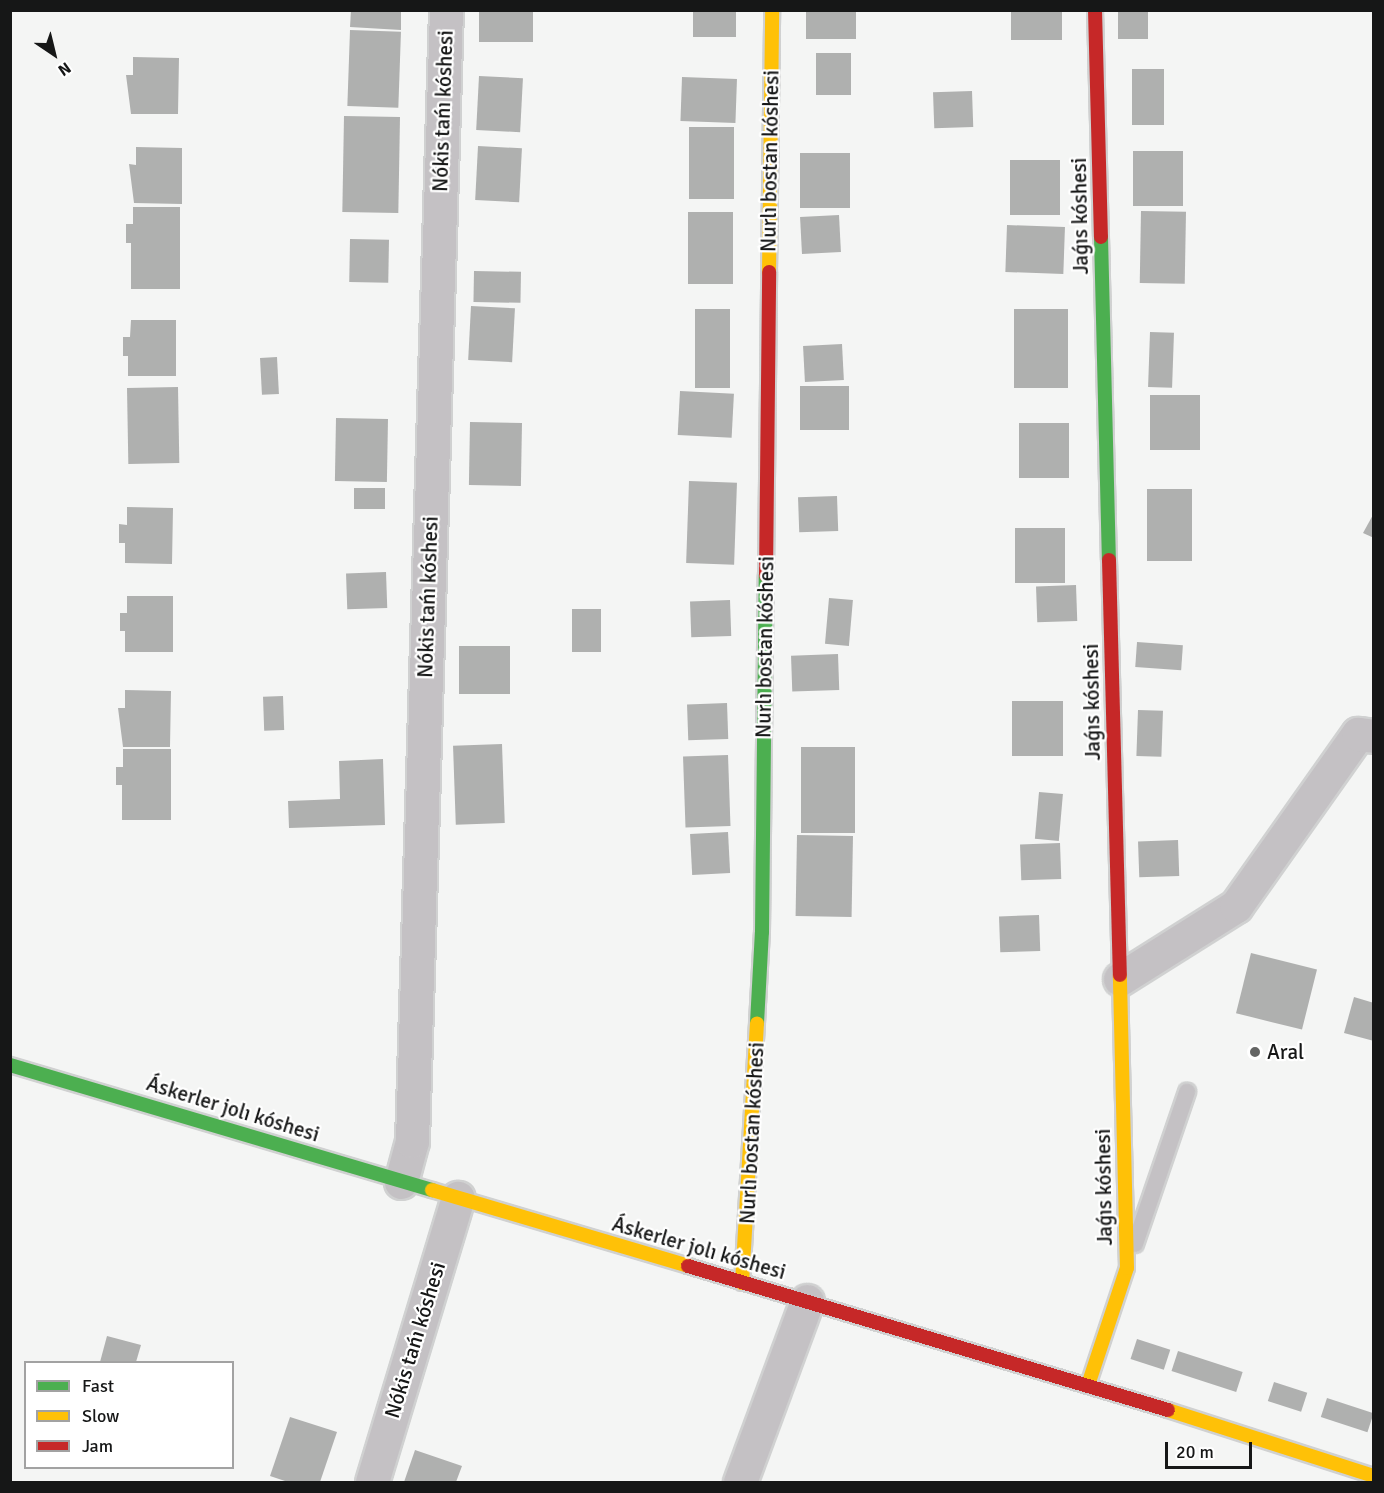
<!DOCTYPE html>
<html>
<head>
<meta charset="utf-8">
<style>
	body { margin:0 }
	#map { position:relative; width:1384px; height:1493px; overflow:hidden; background:#f4f5f4; font-family:Signika,sans-serif }
	div>[style] { position:absolute }
	[style*='--x'] { left:calc(var(--x)*1px); top:calc(var(--y)*1px); width:calc(var(--w)*1px); rotate:calc(var(--a)*1deg) }
	.building>* { inset:0; background:#afb0af; transform-origin:0 0 }
	.roads { filter:drop-shadow(2px 0 #d0d1d1) drop-shadow(-2px 0 #d0d1d1) drop-shadow(0 2px #d0d1d1) drop-shadow(0 -2px #d0d1d1) }
	.lane>* { height:16px; margin:-8px; padding:0 8px; transform-origin:8px; border-radius:8px; background:#c4c1c4 }
	.street>* { height:33px; margin:-16.5px; padding:0 16.5px; transform-origin:16.5px; border-radius:16.5px; background:#c4c1c4 }
	.fast>* { height:14px; margin:-7px; padding:0 7px; transform-origin:7px; border-radius:7px; background:#4caf50 }
	.slow>* { height:14px; margin:-7px; padding:0 7px; transform-origin:7px; border-radius:7px; background:#ffc107 }
	.jam>* { height:14px; margin:-7px; padding:0 7px; transform-origin:7px; border-radius:7px; background:#c62828 }
	.dots>* { width:16px; height:16px; translate:-50% -50%; box-sizing:border-box; border:3px solid #fff; border-radius:50% }
	span { translate:-50% -50%; white-space:nowrap; text-align:center; line-height:1.15; -webkit-text-stroke:4.5px #fff; paint-order:stroke }
	.street-label { font-size:21px; color:#161717 }
	.poi-label { font-size:21px; color:#161717 }
	.left { translate:0 -50%; text-align:left }
	.frame { position:absolute; inset:0; border:12px solid #161717; pointer-events:none }
	.legend { position:absolute; left:24px; top:1361px; width:210px; height:108px; box-sizing:border-box; background:#fff; border:2px solid #a2a2a2; margin:0; padding:8px 10px; list-style:none; font-size:18px; color:#161717 }
	.legend li { display:flex; align-items:center; gap:12px; height:30px }
	.legend b { width:30px; border:2px solid #a2a2a2 }
	.north { position:absolute; left:24px; top:24px; width:60px; height:60px; -webkit-text-stroke:4px #fff; paint-order:stroke; rotate:145deg; font-size:16px; font-weight:700; line-height:24px; text-align:center; color:#161717 }
	.north::after { content:''; display:block; margin:auto; width:21px; height:27px; background:#161717; clip-path:polygon(50% 0,100% 100%,50% 72%,0 100%) }
	.scale { position:absolute; left:1165px; top:1442px; width:87px; height:27px; box-sizing:border-box; border:3px solid #161717; border-top:0; padding-left:8px; font-size:18px; line-height:21px; white-space:nowrap; color:#161717; -webkit-text-stroke:4px #fff; paint-order:stroke }
</style>
</head>
<body>
<div id="map">
	<div class="building">
		<i style="clip-path:polygon(351px 10px,401px 10px,401px 30px,350px 27px)"></i>
		<i style="left:479px;top:10px;width:54px;height:32px"></i>
		<i style="left:693px;top:10px;width:43px;height:27px"></i>
		<i style="left:806px;top:10px;width:50px;height:29px"></i>
		<i style="left:1011px;top:10px;width:51px;height:30px"></i>
		<i style="left:1118px;top:10px;width:30px;height:29px"></i>
		<i style="left:350px;top:30px;width:51px;height:76px;rotate:2deg"></i>
		<i style="left:816px;top:53px;width:35px;height:42px"></i>
		<i style="clip-path:polygon(133px 57px,179px 58px,178px 114px,131px 114px,126px 75px,133px 75px)"></i>
		<i style="left:1132px;top:69px;width:32px;height:56px"></i>
		<i style="left:479px;top:76px;width:44px;height:54px;rotate:3deg"></i>
		<i style="left:682px;top:77px;width:55px;height:44px;rotate:2deg"></i>
		<i style="left:972px;top:91px;width:36px;height:39px;rotate:88deg"></i>
		<i style="left:344px;top:116px;width:56px;height:96px;rotate:1deg"></i>
		<i style="left:689px;top:127px;width:45px;height:72px"></i>
		<i style="left:478px;top:146px;width:44px;height:54px;rotate:3deg"></i>
		<i style="clip-path:polygon(136px 147px,182px 148px,182px 204px,134px 203px,129px 164px,136px 165px)"></i>
		<i style="left:1133px;top:151px;width:50px;height:55px"></i>
		<i style="left:800px;top:153px;width:50px;height:55px"></i>
		<i style="left:1010px;top:160px;width:50px;height:55px"></i>
		<i style="clip-path:polygon(133px 207px,180px 207px,180px 289px,131px 289px,131px 243px,126px 243px,126px 224px,133px 224px)"></i>
		<i style="left:1141px;top:211px;width:45px;height:72px;rotate:1deg"></i>
		<i style="left:688px;top:212px;width:45px;height:72px"></i>
		<i style="left:839px;top:215px;width:37px;height:39px;rotate:87deg"></i>
		<i style="left:1007px;top:225px;width:58px;height:47px;rotate:2deg"></i>
		<i style="left:350px;top:239px;width:39px;height:43px;rotate:1deg"></i>
		<i style="left:474px;top:271px;width:47px;height:31px;rotate:1deg"></i>
		<i style="left:471px;top:306px;width:44px;height:54px;rotate:3deg"></i>
		<i style="left:695px;top:309px;width:35px;height:79px"></i>
		<i style="left:1014px;top:309px;width:54px;height:79px"></i>
		<i style="clip-path:polygon(131px 320px,176px 320px,176px 376px,128px 376px,128px 356px,123px 356px,123px 337px,130px 337px)"></i>
		<i style="left:1150px;top:332px;width:24px;height:55px;rotate:2deg"></i>
		<i style="left:842px;top:344px;width:36px;height:39px;rotate:87deg"></i>
		<i style="left:277px;top:357px;width:37px;height:17px;rotate:87deg"></i>
		<i style="left:849px;top:386px;width:44px;height:49px;rotate:90deg"></i>
		<i style="left:178px;top:387px;width:76px;height:51px;rotate:89deg"></i>
		<i style="left:680px;top:391px;width:54px;height:44px;rotate:3deg"></i>
		<i style="left:1150px;top:395px;width:50px;height:55px"></i>
		<i style="left:336px;top:418px;width:52px;height:63px;rotate:1deg"></i>
		<i style="left:470px;top:422px;width:52px;height:63px;rotate:1deg"></i>
		<i style="left:1019px;top:423px;width:50px;height:55px"></i>
		<i style="left:689px;top:481px;width:48px;height:82px;rotate:2deg"></i>
		<i style="left:354px;top:488px;width:31px;height:21px"></i>
		<i style="left:1147px;top:489px;width:45px;height:72px"></i>
		<i style="left:837px;top:496px;width:35px;height:39px;rotate:88deg"></i>
		<i style="clip-path:polygon(127px 507px,173px 508px,172px 564px,125px 563px,125px 543px,119px 543px,119px 524px,127px 525px)"></i>
		<i style="clip-path:polygon(1374px 513px,1374px 538px,1363px 533px)"></i>
		<i style="left:1015px;top:528px;width:50px;height:55px"></i>
		<i style="left:386px;top:572px;width:36px;height:40px;rotate:88deg"></i>
		<i style="left:1076px;top:585px;width:36px;height:40px;rotate:88deg"></i>
		<i style="clip-path:polygon(127px 596px,173px 596px,173px 652px,125px 652px,125px 631px,120px 631px,120px 613px,127px 613px)"></i>
		<i style="left:829px;top:598px;width:24px;height:46px;rotate:5deg"></i>
		<i style="left:730px;top:600px;width:36px;height:40px;rotate:88deg"></i>
		<i style="left:572px;top:609px;width:29px;height:43px"></i>
		<i style="left:1137px;top:642px;width:46px;height:25px;rotate:4deg"></i>
		<i style="left:459px;top:646px;width:51px;height:48px"></i>
		<i style="left:838px;top:654px;width:36px;height:47px;rotate:88deg"></i>
		<i style="clip-path:polygon(125px 690px,171px 691px,170px 747px,123px 747px,118px 708px,125px 708px)"></i>
		<i style="left:283px;top:696px;width:34px;height:20px;rotate:88deg"></i>
		<i style="left:1012px;top:701px;width:51px;height:55px"></i>
		<i style="left:727px;top:703px;width:36px;height:40px;rotate:88deg"></i>
		<i style="left:1138px;top:710px;width:25px;height:46px;rotate:2deg"></i>
		<i style="left:502px;top:744px;width:79px;height:49px;rotate:88deg"></i>
		<i style="left:801px;top:747px;width:54px;height:86px"></i>
		<i style="clip-path:polygon(123px 749px,171px 749px,171px 820px,122px 820px,122px 785px,116px 785px,116px 767px,123px 767px)"></i>
		<i style="left:728px;top:755px;width:71px;height:45px;rotate:88deg"></i>
		<i style="clip-path:polygon(383px 759px,385px 825px,289px 828px,288px 801px,340px 799px,339px 761px)"></i>
		<i style="left:1039px;top:792px;width:24px;height:47px;rotate:5deg"></i>
		<i style="left:728px;top:832px;width:41px;height:38px;rotate:87deg"></i>
		<i style="left:797px;top:835px;width:56px;height:81px;rotate:1deg"></i>
		<i style="left:1178px;top:840px;width:36px;height:40px;rotate:88deg"></i>
		<i style="left:1060px;top:843px;width:36px;height:40px;rotate:88deg"></i>
		<i style="left:1039px;top:915px;width:36px;height:40px;rotate:88deg"></i>
		<i style="left:1251px;top:953px;width:68px;height:62px;rotate:14deg"></i>
		<i style="clip-path:polygon(1354px 997px,1374px 1003px,1374px 1041px,1344px 1033px)"></i>
		<i style="clip-path:polygon(107px 1336px,141px 1345px,136px 1362px,100px 1362px)"></i>
		<i style="left:1137px;top:1339px;width:35px;height:21px;rotate:18deg"></i>
		<i style="left:1178px;top:1351px;width:68px;height:21px;rotate:18deg"></i>
		<i style="left:1274px;top:1382px;width:35px;height:20px;rotate:18deg"></i>
		<i style="left:1327px;top:1398px;width:49px;height:20px;rotate:18deg"></i>
		<i style="clip-path:polygon(290px 1417px,337px 1432px,320px 1482px,288px 1482px,270px 1476px)"></i>
		<i style="clip-path:polygon(415px 1450px,462px 1466px,456px 1482px,404px 1482px)"></i>
	</div>
	<div class="roads">
		<div class="lane">
			<i style="--x:1135;--y:1244;--w:161;--a:-71.1"></i>
		</div>
		<div class="street">
			<i style="--x:1120;--y:979;--w:137;--a:-32.2"></i>
			<i style="--x:1236;--y:906;--w:211;--a:-54.7"></i>
			<i style="--x:1358;--y:734;--w:16;--a:7"></i>
			<i style="--x:401;--y:1182;--w:42;--a:-75"></i>
			<i style="--x:412;--y:1141;--w:1132;--a:-88.28"></i>
			<i style="--x:372;--y:1482;--w:297;--a:-73.2"></i>
			<i style="--x:740;--y:1482;--w:193;--a:-69.7"></i>
		</div>
		<div class="fast">
			<i style="--x:1101;--y:237;--w:323;--a:88.6"></i>
			<i style="--x:757;--y:1023;--w:91;--a:-86.9"></i>
			<i style="--x:762;--y:932;--w:357;--a:-89.4"></i>
			<i style="--x:10;--y:1065;--w:440;--a:16.5"></i>
		</div>
		<div class="slow">
			<i style="--x:769;--y:272;--w:262;--a:-89.3"></i>
			<i style="--x:432;--y:1190;--w:267;--a:16.5"></i>
			<i style="--x:742;--y:1283;--w:260;--a:-86.7"></i>
			<i style="--x:1088;--y:1385;--w:123;--a:-71.6"></i>
			<i style="--x:1127;--y:1268;--w:293;--a:-91.4"></i>
			<i style="--x:1168;--y:1410;--w:216;--a:17.8"></i>
		</div>
		<div class="jam">
			<i style="--x:1095;--y:10;--w:227;--a:88.5"></i>
			<i style="--x:1109;--y:560;--w:415;--a:88.5"></i>
			<i style="--x:766;--y:575;--w:303;--a:-89.4"></i>
			<i style="--x:688;--y:1266;--w:501;--a:16.7"></i>
		</div>
	</div>
	<div class="dots">
		<i style="left:1255px;top:1052px;background:#646564"></i>
	</div>
	<div class="street-label">
		<span style="left:443px;top:111px;rotate:-88deg">Nókis tańı kóshesi</span>
		<span style="left:770px;top:161px;rotate:-89deg">Nurlı bostan kóshesi</span>
		<span style="left:1080px;top:216px;rotate:-91deg">Jaǵıs kóshesi</span>
		<span style="left:428px;top:597px;rotate:-88deg">Nókis tańı kóshesi</span>
		<span style="left:765px;top:647px;rotate:-89deg">Nurlı bostan kóshesi</span>
		<span style="left:1092px;top:702px;rotate:-91deg">Jaǵıs kóshesi</span>
		<span style="left:233px;top:1109px;rotate:17deg">Áskerler jolı kóshesi</span>
		<span style="left:752px;top:1133px;rotate:-87deg">Nurlı bostan kóshesi</span>
		<span style="left:1104px;top:1187px;rotate:-91deg">Jaǵıs kóshesi</span>
		<span style="left:699px;top:1248px;rotate:16deg">Áskerler jolı kóshesi</span>
		<span style="left:415px;top:1340px;rotate:-73deg">Nókis tańı kóshesi</span>
	</div>
	<div class="poi-label">
		<span class="left" style="left:1267px;top:1052px">Aral</span>
	</div>
	<div class="frame"></div>
	<ul class="legend">
	<li><b style="height:8px;background:#4caf50"></b>Fast</li>
	<li><b style="height:8px;background:#ffc107"></b>Slow</li>
	<li><b style="height:8px;background:#c62828"></b>Jam</li>
	</ul>
	<div class="north">N</div>
	<div class="scale">20 m</div>
</div>
</body>
</html>
